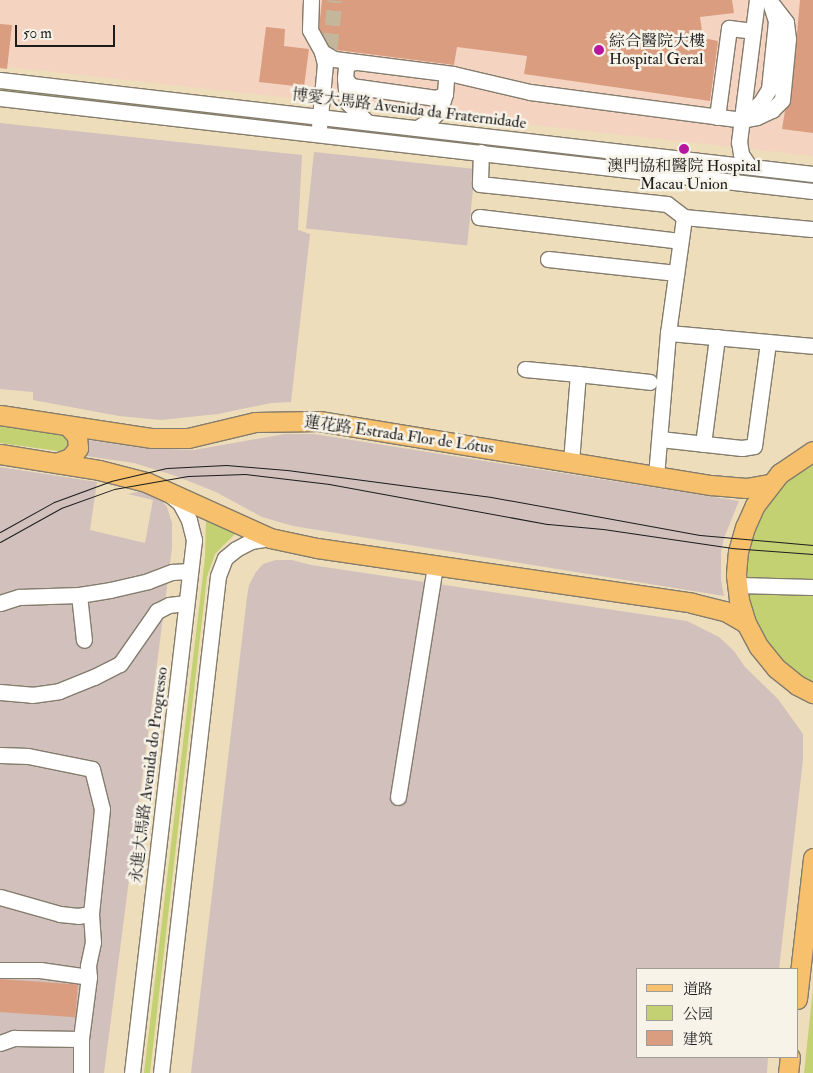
<!DOCTYPE html>
<html>
<head>
<meta charset="utf-8">
<style>
	body { margin:0 }
	#map { position:relative; width:813px; height:1073px; overflow:hidden; background:#edddbb; font-family:"IM FELL Double Pica","Noto Serif SC",serif }
	div>[style] { position:absolute }
	[style*='--x'] { left:calc(var(--x)*1px); top:calc(var(--y)*1px); width:calc(var(--w)*1px); rotate:calc(var(--a)*1deg) }
	.built>* { inset:0; background:#f5d3c1 }
	.industrial>* { inset:0; background:#d1c0bc; transform-origin:0 0 }
	.green>* { inset:0; background:#c3d173; transform-origin:0 0 }
	.building>* { inset:0; background:#da9d80; transform-origin:0 0 }
	.minor-tunnel>* { height:15px; margin-top:-7.5px; transform-origin:0; background:repeating-linear-gradient(90deg,#c3b69b 0 15px,transparent 0 23px) }
	.roads { filter:drop-shadow(1px 0 #847c6c) drop-shadow(-1px 0 #847c6c) drop-shadow(0 1px #847c6c) drop-shadow(0 -1px #847c6c) }
	.minor>* { height:15px; margin:-7.5px; padding:0 7.5px; transform-origin:7.5px; border-radius:7.5px; background:#fff }
	.major>* { height:19px; margin:-9.5px; padding:0 9.5px; transform-origin:9.5px; border-radius:9.5px; background:#f7c06c }
	.tram>* { height:1px; margin:-0.5px; padding:0 0.5px; transform-origin:0.5px; border-radius:0.5px; background:#1c1c1c }
	.dots>* { width:14px; height:14px; translate:-50% -50%; box-sizing:border-box; border:2px solid #f7f3e8; border-radius:50% }
	span { translate:-50% -50%; white-space:nowrap; text-align:center; line-height:1.15; -webkit-text-stroke:5px #f7f3e8; paint-order:stroke }
	.poi-label { font-size:16px; color:#1c1c1c }
	.left { translate:0 -50%; text-align:left }
	.street-label { font-size:16px; color:#1c1c1c }
	.legend { position:absolute; left:636px; top:968px; width:162px; height:90px; box-sizing:border-box; background:#f7f3e8; border:1px solid #9f9d96; margin:0; padding:6px 9px; list-style:none; font-size:15px; color:#1c1c1c }
	.legend li { display:flex; align-items:center; gap:10px; height:25px }
	.legend b { width:25px; border:1px solid #9f9d96 }
	.scale { position:absolute; left:15px; top:25px; width:100px; height:22px; box-sizing:border-box; border:2px solid #1c1c1c; border-top:0; padding-left:6px; font-size:15px; line-height:18px; white-space:nowrap; color:#1c1c1c; -webkit-text-stroke:4px #f7f3e8; paint-order:stroke }
</style>
</head>
<body>
<div id="map">
	<div class="built">
		<i style="clip-path:polygon(0 0,813px 0,813px 156px,0 66px)"></i>
	</div>
	<div class="industrial">
		<i style="clip-path:polygon(0 123px,302px 155px,298px 230px,310px 234px,291px 402px,271px 403px,218px 414px,161px 420px,119px 416px,33px 400px,33px 392px,0 389px)"></i>
		<i style="left:314px;top:152px;width:162px;height:77px;rotate:6deg"></i>
		<i style="clip-path:polygon(285px 434px,314px 434px,739px 501px,724px 538px,721px 552px,721px 580px,724px 596px,293px 526px,262px 517px,216px 492px,173px 475px,134px 463px,86px 456px,87px 440px,143px 448px,194px 450px)"></i>
		<i style="clip-path:polygon(0 467px,97px 482px,90px 530px,145px 543px,153px 500px,128px 494px,142px 491px,157px 495px,167px 507px,172px 523px,172px 548px,104px 1073px,0 1073px)"></i>
		<i style="clip-path:polygon(276px 560px,292px 560px,311px 565px,687px 621px,719px 637px,734px 651px,745px 667px,778px 699px,803px 734px,803px 760px,779px 969px,637px 969px,637px 1057px,768px 1057px,767px 1073px,191px 1073px,247px 597px,249px 585px,256px 572px,263px 564px)"></i>
	</div>
	<div class="green">
		<i style="left:0;top:87px;width:203px;height:3px;rotate:7deg"></i>
		<i style="clip-path:polygon(0 425px,67px 435px,72px 441px,65px 452px,0 443px)"></i>
		<i style="clip-path:polygon(813px 461px,813px 685px,787px 667px,773px 652px,752px 617px,744px 577px,745px 556px,757px 517px,781px 484px)"></i>
		<i style="clip-path:polygon(206px 518px,236px 533px,215px 554px,207px 577px,150px 1073px,144px 1073px,205px 557px)"></i>
		<i style="clip-path:polygon(813px 989px,813px 1073px,804px 1073px)"></i>
	</div>
	<div class="building">
		<i style="clip-path:polygon(322px 0,732px 0,734px 13px,700px 17px,703px 38px,718px 41px,710px 101px,524px 74px,527px 56px,457px 47px,454px 65px,337px 50px,329px 45px,319px 28px)"></i>
		<i style="clip-path:polygon(800px 0,813px 0,813px 133px,782px 129px,785px 111px,791px 101px)"></i>
		<i style="clip-path:polygon(0 24px,12px 25px,7px 69px,0 68px)"></i>
		<i style="clip-path:polygon(266px 27px,285px 29px,284px 46px,309px 49px,304px 87px,259px 82px)"></i>
		<i style="left:0;top:979px;width:78px;height:33px;rotate:4deg"></i>
	</div>
	<div class="minor-tunnel">
		<i style="--x:330;--y:48;--w:48;--a:-84.1"></i>
	</div>
	<div class="roads">
		<div class="minor">
			<i style="--x:311;--y:0;--w:30;--a:92"></i>
			<i style="--x:310;--y:30;--w:25;--a:61"></i>
			<i style="--x:322;--y:52;--w:12;--a:76"></i>
			<i style="--x:325;--y:64;--w:63;--a:95.4"></i>
			<i style="--x:322;--y:52;--w:14;--a:30"></i>
			<i style="--x:334;--y:59;--w:120;--a:7.2"></i>
			<i style="--x:453;--y:74;--w:79;--a:13.2"></i>
			<i style="--x:530;--y:92;--w:214;--a:7.5"></i>
			<i style="--x:742;--y:120;--w:15;--a:-11"></i>
			<i style="--x:757;--y:117;--w:17;--a:-25"></i>
			<i style="--x:772;--y:110;--w:14;--a:-45"></i>
			<i style="--x:782;--y:100;--w:61;--a:-84.4"></i>
			<i style="--x:788;--y:39;--w:17;--a:-97"></i>
			<i style="--x:786;--y:22;--w:28;--a:-128"></i>
			<i style="--x:356;--y:62;--w:7;--a:172"></i>
			<i style="--x:349;--y:63;--w:5;--a:127"></i>
			<i style="--x:346;--y:67;--w:11;--a:95"></i>
			<i style="--x:345;--y:78;--w:10;--a:53"></i>
			<i style="--x:351;--y:86;--w:86;--a:8"></i>
			<i style="--x:436;--y:98;--w:10;--a:-24"></i>
			<i style="--x:445;--y:94;--w:16;--a:-86"></i>
			<i style="--x:446;--y:78;--w:6;--a:-121"></i>
			<i style="--x:345;--y:78;--w:24;--a:85"></i>
			<i style="--x:347;--y:102;--w:28;--a:45"></i>
			<i style="--x:0;--y:80;--w:818;--a:6.6"></i>
			<i style="--x:0;--y:98;--w:818;--a:6.53"></i>
			<i style="--x:717;--y:117;--w:90;--a:-82.3"></i>
			<i style="--x:729;--y:28;--w:24;--a:7"></i>
			<i style="--x:742;--y:119;--w:25;--a:-42"></i>
			<i style="--x:761;--y:102;--w:15;--a:-58"></i>
			<i style="--x:769;--y:89;--w:68;--a:-84.1"></i>
			<i style="--x:776;--y:21;--w:16;--a:-108"></i>
			<i style="--x:417;--y:128;--w:15;--a:-32"></i>
			<i style="--x:430;--y:120;--w:14;--a:-45"></i>
			<i style="--x:440;--y:110;--w:17;--a:-73"></i>
			<i style="--x:481;--y:152;--w:32;--a:92"></i>
			<i style="--x:480;--y:184;--w:188;--a:6.1"></i>
			<i style="--x:667;--y:204;--w:21;--a:37"></i>
			<i style="--x:684;--y:217;--w:128;--a:5.4"></i>
			<i style="--x:749;--y:166;--w:14;--a:-124"></i>
			<i style="--x:741;--y:154;--w:12;--a:-99"></i>
			<i style="--x:739;--y:142;--w:143;--a:-82.8"></i>
			<i style="--x:479;--y:217;--w:202;--a:6.8"></i>
			<i style="--x:548;--y:259;--w:129;--a:6.2"></i>
			<i style="--x:668;--y:333;--w:117;--a:-82.1"></i>
			<i style="--x:525;--y:369;--w:53;--a:5.4"></i>
			<i style="--x:660;--y:439;--w:82;--a:6.3"></i>
			<i style="--x:742;--y:448;--w:12;--a:-9"></i>
			<i style="--x:754;--y:446;--w:105;--a:-82.3"></i>
			<i style="--x:703;--y:444;--w:108;--a:-82.5"></i>
			<i style="--x:571;--y:462;--w:88;--a:-85.5"></i>
			<i style="--x:578;--y:374;--w:72;--a:6.3"></i>
			<i style="--x:656;--y:476;--w:144;--a:-85.2"></i>
			<i style="--x:668;--y:333;--w:146;--a:5.1"></i>
			<i style="--x:738;--y:585;--w:75;--a:1.5"></i>
			<i style="--x:79;--y:595;--w:45;--a:83.7"></i>
			<i style="--x:0;--y:603;--w:20;--a:-18"></i>
			<i style="--x:19;--y:597;--w:60;--a:-1.9"></i>
			<i style="--x:79;--y:595;--w:31;--a:-9"></i>
			<i style="--x:110;--y:590;--w:39;--a:-13"></i>
			<i style="--x:148;--y:581;--w:26;--a:-21"></i>
			<i style="--x:172;--y:572;--w:18;--a:-3"></i>
			<i style="--x:0;--y:692;--w:32;--a:5"></i>
			<i style="--x:32;--y:695;--w:27;--a:-8"></i>
			<i style="--x:59;--y:691;--w:38;--a:-22"></i>
			<i style="--x:94;--y:677;--w:29;--a:-27"></i>
			<i style="--x:120;--y:664;--w:65;--a:-55.1"></i>
			<i style="--x:157;--y:611;--w:13;--a:-27"></i>
			<i style="--x:169;--y:605;--w:17;--a:-7"></i>
			<i style="--x:0;--y:755;--w:28;--a:2"></i>
			<i style="--x:28;--y:756;--w:65;--a:11.5"></i>
			<i style="--x:92;--y:769;--w:41;--a:76"></i>
			<i style="--x:102;--y:809;--w:106;--a:96"></i>
			<i style="--x:398;--y:797;--w:235;--a:-80.9"></i>
			<i style="--x:0;--y:897;--w:62;--a:15.8"></i>
			<i style="--x:60;--y:914;--w:18;--a:6"></i>
			<i style="--x:78;--y:916;--w:13;--a:-9"></i>
			<i style="--x:91;--y:914;--w:28;--a:86"></i>
			<i style="--x:93;--y:942;--w:25;--a:102"></i>
			<i style="--x:88;--y:966;--w:11;--a:85"></i>
			<i style="--x:0;--y:970;--w:40;--a:0"></i>
			<i style="--x:40;--y:970;--w:49;--a:8.1"></i>
			<i style="--x:89;--y:977;--w:63;--a:97.4"></i>
			<i style="--x:0;--y:1043;--w:15;--a:-20"></i>
			<i style="--x:14;--y:1038;--w:67;--a:0.9"></i>
			<i style="--x:81;--y:1039;--w:34;--a:90"></i>
			<i style="--x:132;--y:1073;--w:537;--a:-83.37"></i>
			<i style="--x:194;--y:540;--w:21;--a:-104"></i>
			<i style="--x:189;--y:520;--w:19;--a:-118"></i>
			<i style="--x:180;--y:503;--w:14;--a:-141"></i>
			<i style="--x:161;--y:1073;--w:500;--a:-83.46"></i>
			<i style="--x:218;--y:576;--w:19;--a:-69"></i>
			<i style="--x:225;--y:558;--w:14;--a:-39"></i>
			<i style="--x:236;--y:549;--w:17;--a:-28"></i>
			<i style="--x:251;--y:541;--w:19;--a:-9"></i>
		</div>
		<div class="major">
			<i style="--x:0;--y:415;--w:154;--a:8.6"></i>
			<i style="--x:152;--y:438;--w:36;--a:0"></i>
			<i style="--x:188;--y:438;--w:69;--a:-13.4"></i>
			<i style="--x:255;--y:422;--w:64;--a:-0.9"></i>
			<i style="--x:319;--y:421;--w:397;--a:9.3"></i>
			<i style="--x:711;--y:485;--w:35;--a:5"></i>
			<i style="--x:746;--y:488;--w:23;--a:-10"></i>
			<i style="--x:813;--y:451;--w:40;--a:146"></i>
			<i style="--x:780;--y:473;--w:41;--a:128"></i>
			<i style="--x:755;--y:505;--w:24;--a:114"></i>
			<i style="--x:745;--y:527;--w:25;--a:106"></i>
			<i style="--x:738;--y:551;--w:24;--a:95"></i>
			<i style="--x:736;--y:575;--w:25;--a:83"></i>
			<i style="--x:739;--y:600;--w:24;--a:73"></i>
			<i style="--x:746;--y:623;--w:27;--a:62"></i>
			<i style="--x:759;--y:647;--w:27;--a:51"></i>
			<i style="--x:776;--y:668;--w:27;--a:39"></i>
			<i style="--x:797;--y:685;--w:18;--a:27"></i>
			<i style="--x:0;--y:454;--w:100;--a:9.2"></i>
			<i style="--x:99;--y:470;--w:49;--a:14.3"></i>
			<i style="--x:146;--y:482;--w:136;--a:24.3"></i>
			<i style="--x:270;--y:538;--w:48;--a:12"></i>
			<i style="--x:317;--y:548;--w:379;--a:8.3"></i>
			<i style="--x:692;--y:603;--w:34;--a:14"></i>
			<i style="--x:725;--y:611;--w:24;--a:30"></i>
			<i style="--x:59;--y:462;--w:12;--a:-20"></i>
			<i style="--x:70;--y:458;--w:13;--a:-51"></i>
			<i style="--x:78;--y:448;--w:12;--a:-95"></i>
			<i style="--x:77;--y:436;--w:12;--a:-132"></i>
			<i style="--x:797;--y:999;--w:142;--a:-83.5"></i>
			<i style="--x:788;--y:1073;--w:16;--a:-83"></i>
		</div>
	</div>
	<div class="tram">
		<i style="--x:0;--y:532;--w:62;--a:-29.1"></i>
		<i style="--x:54;--y:502;--w:61;--a:-20.2"></i>
		<i style="--x:111;--y:481;--w:57;--a:-13.1"></i>
		<i style="--x:167;--y:468;--w:59;--a:-2.9"></i>
		<i style="--x:226;--y:465;--w:61;--a:4.7"></i>
		<i style="--x:287;--y:470;--w:206;--a:7.5"></i>
		<i style="--x:491;--y:497;--w:212;--a:10.3"></i>
		<i style="--x:700;--y:535;--w:113;--a:5.1"></i>
		<i style="--x:0;--y:542;--w:70;--a:-29.1"></i>
		<i style="--x:61;--y:508;--w:56;--a:-19.7"></i>
		<i style="--x:114;--y:489;--w:75;--a:-10"></i>
		<i style="--x:188;--y:476;--w:57;--a:-2"></i>
		<i style="--x:245;--y:474;--w:85;--a:6.8"></i>
		<i style="--x:329;--y:484;--w:223;--a:10.4"></i>
		<i style="--x:548;--y:524;--w:55;--a:5.2"></i>
		<i style="--x:603;--y:529;--w:129;--a:8.4"></i>
		<i style="--x:731;--y:548;--w:82;--a:4.2"></i>
	</div>
	<div class="dots">
		<i style="left:599px;top:50px;background:#b5179e"></i>
		<i style="left:684px;top:149px;background:#b5179e"></i>
	</div>
	<div class="poi-label">
		<span class="left" style="left:609px;top:50px">綜合醫院大樓<br>Hospital Geral</span>
		<span style="left:684px;top:175px">澳門協和醫院 Hospital<br>Macau Union</span>
	</div>
	<div class="street-label">
		<span style="left:409px;top:109px;rotate:7deg">博愛大馬路 Avenida da Fraternidade</span>
		<span style="left:399px;top:435px;rotate:8deg">蓮花路 Estrada Flor de Lótus</span>
		<span style="left:149px;top:775px;rotate:-83deg">永進大馬路 Avenida do Progresso</span>
	</div>
	<ul class="legend">
	<li><b style="height:6px;background:#f7c06c"></b>道路</li>
	<li><b style="height:14px;background:#c3d173"></b>公园</li>
	<li><b style="height:14px;background:#da9d80"></b>建筑</li>
	</ul>
	<div class="scale">50 m</div>
</div>
</body>
</html>
